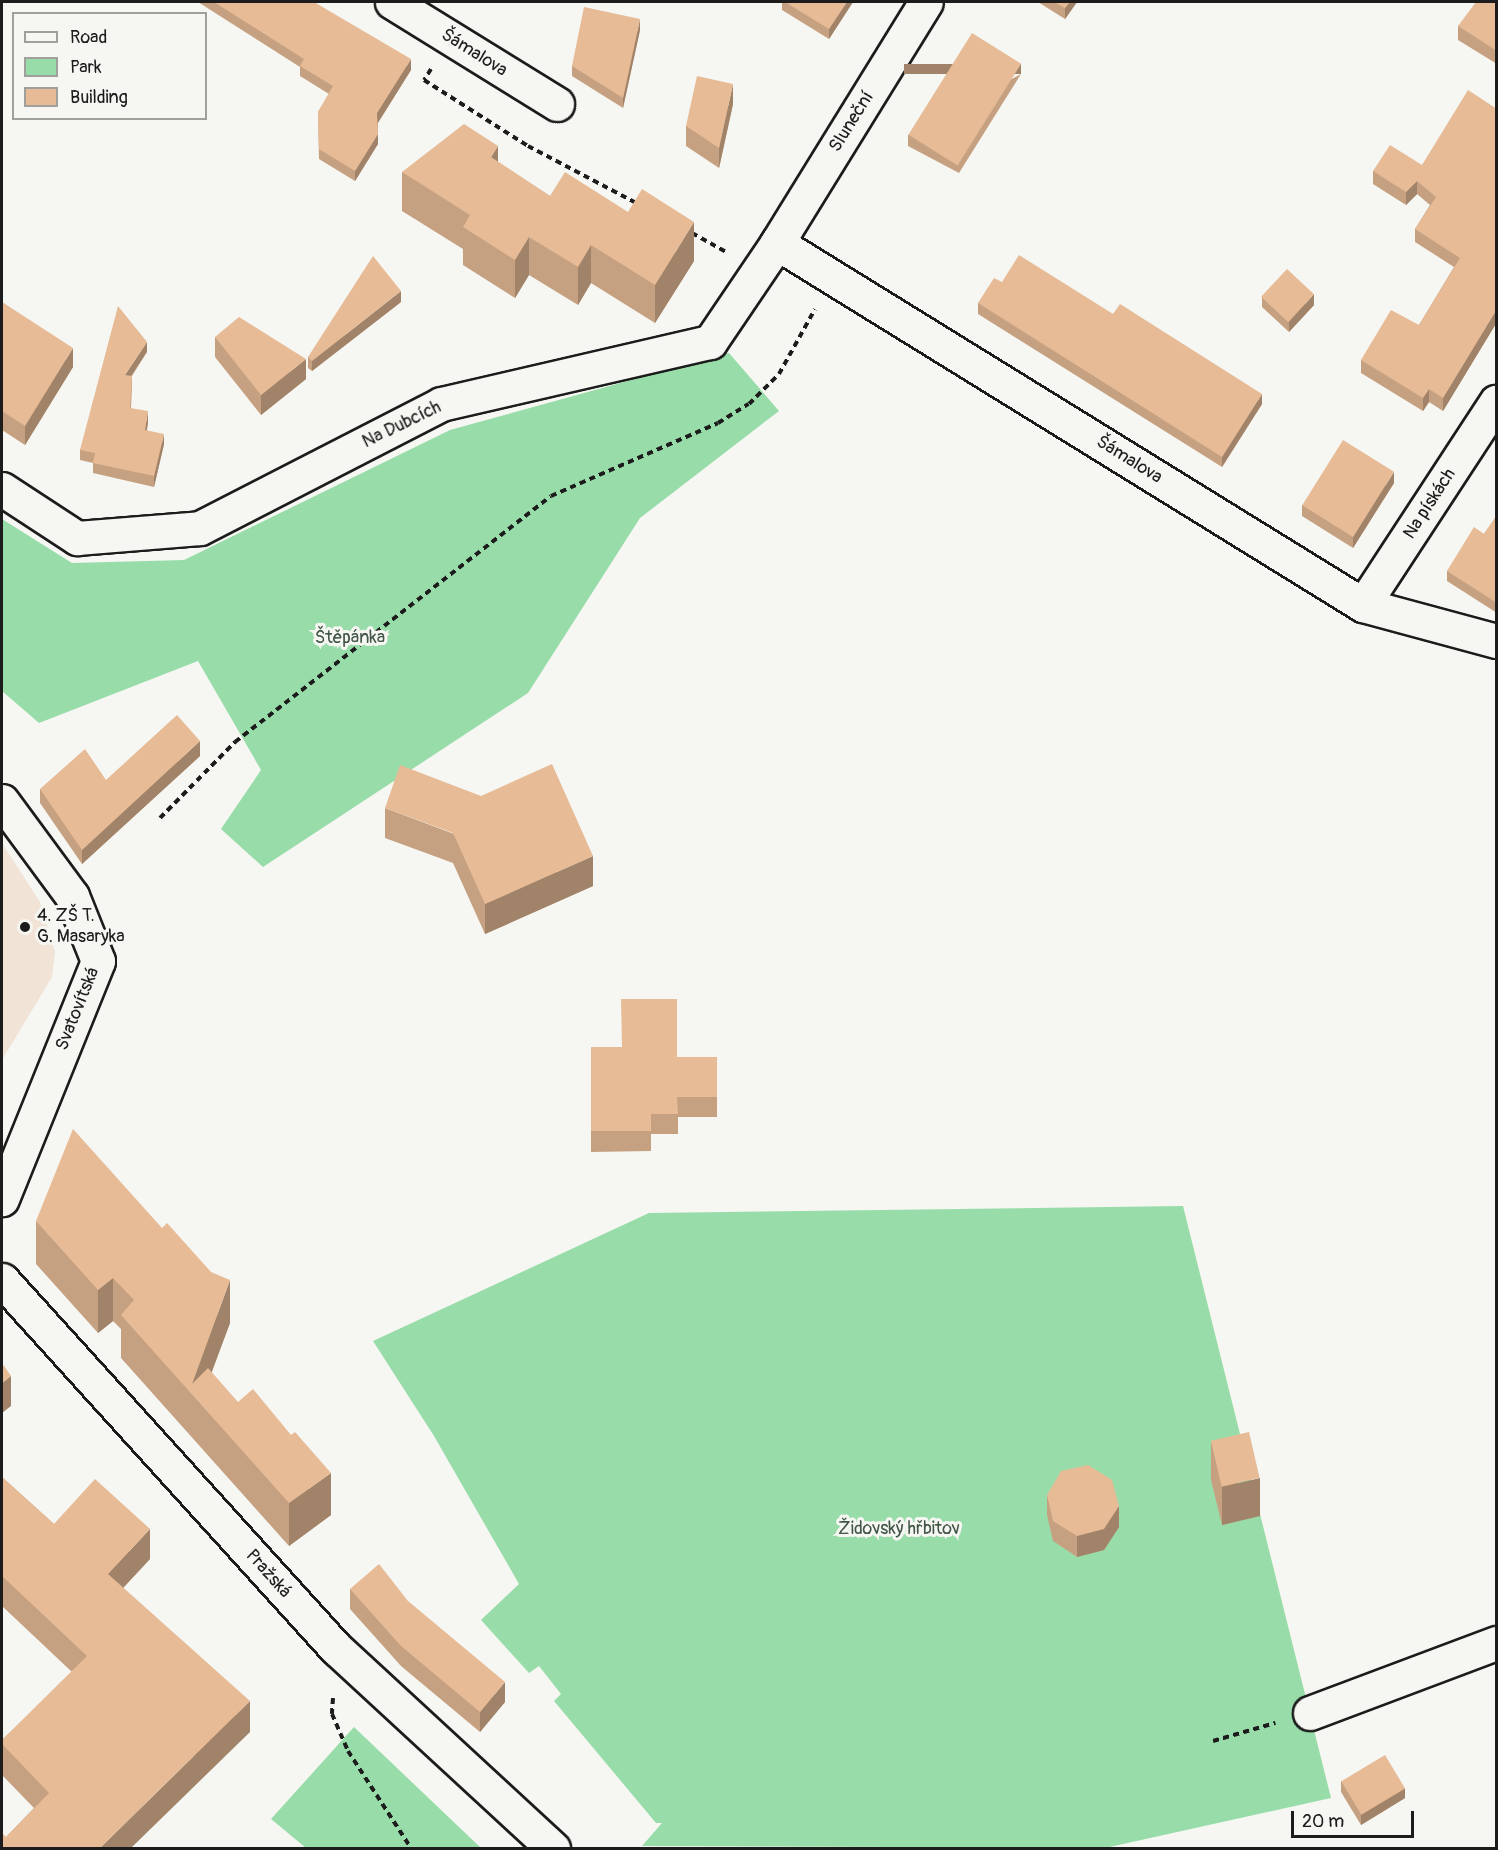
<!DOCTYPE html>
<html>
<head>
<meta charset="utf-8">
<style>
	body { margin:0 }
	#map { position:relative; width:1498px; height:1850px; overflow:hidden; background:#f6f6f2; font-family:Pangolin,sans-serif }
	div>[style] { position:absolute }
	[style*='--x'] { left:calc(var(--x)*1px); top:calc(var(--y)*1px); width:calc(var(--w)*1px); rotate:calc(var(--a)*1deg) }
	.built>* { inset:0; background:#f1e4d6 }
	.green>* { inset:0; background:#98dda9 }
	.path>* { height:4px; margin-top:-2px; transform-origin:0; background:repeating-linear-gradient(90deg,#1c1c1c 0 6px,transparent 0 10.5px) }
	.roads { filter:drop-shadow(2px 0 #1c1c1c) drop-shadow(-2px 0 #1c1c1c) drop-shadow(0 2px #1c1c1c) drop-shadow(0 -2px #1c1c1c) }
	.minor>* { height:33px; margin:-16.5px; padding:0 16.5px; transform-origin:16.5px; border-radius:16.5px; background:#f6f6f2 }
	.wall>* { inset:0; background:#c6a181 }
	.shaded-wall>* { inset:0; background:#a18369; transform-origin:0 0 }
	.building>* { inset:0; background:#e6bb96; transform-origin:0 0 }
	.dots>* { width:16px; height:16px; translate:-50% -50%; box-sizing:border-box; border:3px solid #f6f6f2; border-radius:50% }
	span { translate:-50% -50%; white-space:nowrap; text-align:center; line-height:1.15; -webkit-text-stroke:6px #f6f6f2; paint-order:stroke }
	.street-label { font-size:18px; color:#1c1c1c }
	.park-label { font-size:18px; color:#415646 }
	.poi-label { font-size:18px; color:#1c1c1c }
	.left { translate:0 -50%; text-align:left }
	.frame { position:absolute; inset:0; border:3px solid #1c1c1c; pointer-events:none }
	.legend { position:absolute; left:12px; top:12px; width:195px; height:108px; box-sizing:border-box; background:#f6f6f2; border:2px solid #9f9f9c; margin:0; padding:8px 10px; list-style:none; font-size:18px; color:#1c1c1c }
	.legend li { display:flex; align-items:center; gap:12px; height:30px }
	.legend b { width:30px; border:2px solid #9f9f9c }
	.scale { position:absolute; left:1291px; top:1811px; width:123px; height:27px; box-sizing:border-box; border:3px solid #1c1c1c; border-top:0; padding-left:8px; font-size:18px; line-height:21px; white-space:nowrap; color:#1c1c1c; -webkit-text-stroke:4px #f6f6f2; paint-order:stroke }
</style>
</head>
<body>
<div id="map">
	<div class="built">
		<i style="clip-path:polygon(2px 843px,40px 902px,55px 952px,52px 977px,2px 1060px)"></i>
	</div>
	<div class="green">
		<i style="clip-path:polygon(729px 353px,779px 411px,640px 518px,528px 693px,263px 867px,221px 829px,261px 770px,198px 661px,39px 723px,2px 691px,2px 519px,72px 563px,184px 560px,450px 430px)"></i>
		<i style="clip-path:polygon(1183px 1206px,1331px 1798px,1105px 1848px,642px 1846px,662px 1823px,656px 1823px,554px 1701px,561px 1694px,539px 1666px,529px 1673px,481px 1620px,519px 1584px,434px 1436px,373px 1341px,649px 1213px)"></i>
		<i style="clip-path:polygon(354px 1727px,481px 1848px,306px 1848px,271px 1819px)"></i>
	</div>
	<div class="path">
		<i style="--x:431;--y:69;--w:13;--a:122"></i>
		<i style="--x:424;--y:80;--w:123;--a:32.4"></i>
		<i style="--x:528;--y:146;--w:124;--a:27.8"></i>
		<i style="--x:692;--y:233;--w:38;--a:29"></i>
		<i style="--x:160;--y:818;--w:107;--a:-45.4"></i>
		<i style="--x:235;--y:742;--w:400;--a:-37.9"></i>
		<i style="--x:551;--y:496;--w:182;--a:-23.6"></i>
		<i style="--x:718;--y:423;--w:36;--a:-32"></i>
		<i style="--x:749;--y:404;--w:42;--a:-45"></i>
		<i style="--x:779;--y:374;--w:74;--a:-61"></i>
		<i style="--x:333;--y:1698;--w:16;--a:94"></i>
		<i style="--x:332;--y:1714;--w:40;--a:66.6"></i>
		<i style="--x:348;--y:1751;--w:116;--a:57"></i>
		<i style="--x:1213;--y:1741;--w:65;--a:-16.2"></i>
	</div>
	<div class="roads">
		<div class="minor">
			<i style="--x:392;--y:2;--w:194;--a:31.7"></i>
			<i style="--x:777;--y:243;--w:689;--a:31.71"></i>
			<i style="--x:1363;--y:605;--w:138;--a:15.1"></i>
			<i style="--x:2;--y:489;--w:90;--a:33.2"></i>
			<i style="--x:77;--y:538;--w:123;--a:-4.6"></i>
			<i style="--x:200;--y:528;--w:271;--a:-27.2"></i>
			<i style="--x:441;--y:404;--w:276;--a:-13"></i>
			<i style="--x:710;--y:342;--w:120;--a:-55.9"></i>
			<i style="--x:777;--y:243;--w:283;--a:-58.3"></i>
			<i style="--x:1363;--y:605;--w:243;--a:-56.8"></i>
			<i style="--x:2;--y:801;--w:118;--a:53.6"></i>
			<i style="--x:72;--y:896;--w:70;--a:68.2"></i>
			<i style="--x:98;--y:961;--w:257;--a:112"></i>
			<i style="--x:2;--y:1280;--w:498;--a:47.8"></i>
			<i style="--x:337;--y:1649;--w:294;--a:42.7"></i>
			<i style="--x:1310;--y:1713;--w:199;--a:-20.6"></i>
		</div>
	</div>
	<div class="wall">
		<i style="clip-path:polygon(198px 2px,314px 2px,411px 70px,378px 123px,378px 144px,355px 181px,319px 159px,318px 112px,329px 94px,300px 76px,300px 67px)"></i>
		<i style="clip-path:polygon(782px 2px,853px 2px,829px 39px,782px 10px)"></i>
		<i style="clip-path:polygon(1038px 2px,1077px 2px,1065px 19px)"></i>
		<i style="clip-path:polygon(1497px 2px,1497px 64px,1458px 40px,1458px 26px)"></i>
		<i style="clip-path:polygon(640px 30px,623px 108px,572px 76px,572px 66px)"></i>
		<i style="clip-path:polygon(1021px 74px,959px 173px,908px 146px,908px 135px)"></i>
		<i style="clip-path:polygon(733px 104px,719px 168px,686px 146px,686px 126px)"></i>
		<i style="clip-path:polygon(1497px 109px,1497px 322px,1443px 411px,1429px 402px,1423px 411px,1361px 373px,1361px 360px,1419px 325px,1454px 267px,1415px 242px,1415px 229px,1430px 205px,1417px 194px,1406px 205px,1373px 184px,1373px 171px,1422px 165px)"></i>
		<i style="clip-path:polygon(498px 162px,550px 196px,694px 261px,655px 323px,591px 283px,578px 305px,529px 275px,515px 298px,463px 265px,463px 249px,402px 211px,402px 172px)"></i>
		<i style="clip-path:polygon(1002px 282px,1113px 314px,1262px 404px,1222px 467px,978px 314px,978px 303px)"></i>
		<i style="clip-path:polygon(1262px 297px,1314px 305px,1289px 332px,1262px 307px)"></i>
		<i style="clip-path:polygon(2px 302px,73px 367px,25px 445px,2px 430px)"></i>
		<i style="clip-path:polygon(401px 302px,312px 371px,308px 368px,308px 357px)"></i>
		<i style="clip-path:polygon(215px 337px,306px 379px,261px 415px,215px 357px)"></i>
		<i style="clip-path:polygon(147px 352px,132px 376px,132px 386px,131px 408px,148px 422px,147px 430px,164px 444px,154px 487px,93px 473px,93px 463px,80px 460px,80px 450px)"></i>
		<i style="clip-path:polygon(1394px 483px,1353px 548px,1302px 516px,1302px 505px)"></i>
		<i style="clip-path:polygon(1497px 515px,1497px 613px,1447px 581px,1447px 571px,1484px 534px)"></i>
		<i style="clip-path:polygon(200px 756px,82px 864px,40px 803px,40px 789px,106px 780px)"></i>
		<i style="clip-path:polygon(385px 808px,593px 886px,485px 934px,453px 863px,385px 838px)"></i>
		<i style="clip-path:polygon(591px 1047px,677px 1057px,717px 1057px,717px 1117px,678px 1117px,678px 1134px,651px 1134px,651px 1151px,591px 1152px)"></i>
		<i style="clip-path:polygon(36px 1221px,230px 1323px,211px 1372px,331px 1515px,289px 1546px,121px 1358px,121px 1329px,113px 1321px,98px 1333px,36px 1264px)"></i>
		<i style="clip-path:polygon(1211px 1442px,1260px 1516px,1222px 1525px,1211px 1480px)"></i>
		<i style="clip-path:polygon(2px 1477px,54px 1524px,150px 1559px,123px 1588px,250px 1732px,6px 1837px,34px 1808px,2px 1775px,2px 1740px,72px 1672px,2px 1606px)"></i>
		<i style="clip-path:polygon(1047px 1495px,1119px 1527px,1104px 1550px,1077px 1557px,1053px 1541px,1047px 1515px)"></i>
		<i style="clip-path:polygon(350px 1589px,505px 1702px,480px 1732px,401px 1666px,350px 1609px)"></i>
		<i style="clip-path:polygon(1341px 1781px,1405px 1798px,1361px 1825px,1341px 1792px)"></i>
	</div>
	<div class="shaded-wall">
		<i style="clip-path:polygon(847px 2px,853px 2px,829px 39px,829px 29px)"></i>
		<i style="clip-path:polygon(1070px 2px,1077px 2px,1065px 19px,1065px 8px)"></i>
		<i style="clip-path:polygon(640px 19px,640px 30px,623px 108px,623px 98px)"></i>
		<i style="clip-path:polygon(411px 59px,411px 70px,377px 124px,377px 113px)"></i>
		<i style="left:1021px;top:64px;width:10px;height:117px;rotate:90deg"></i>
		<i style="clip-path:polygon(733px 84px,733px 104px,719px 168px,719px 148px)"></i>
		<i style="clip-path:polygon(378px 134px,378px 144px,355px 181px,355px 171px)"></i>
		<i style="clip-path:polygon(498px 146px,498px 184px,491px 157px)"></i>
		<i style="clip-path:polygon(1417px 181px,1417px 194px,1406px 205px,1406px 192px)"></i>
		<i style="clip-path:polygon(694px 222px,694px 261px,655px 323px,655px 285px)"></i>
		<i style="clip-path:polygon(529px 237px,529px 275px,515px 298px,515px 260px)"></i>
		<i style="clip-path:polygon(591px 245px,591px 283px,578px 305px,578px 267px)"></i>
		<i style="clip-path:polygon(401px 291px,401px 302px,312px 371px,312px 361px)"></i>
		<i style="clip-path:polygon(1314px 294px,1314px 305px,1289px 332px,1289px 322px)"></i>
		<i style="clip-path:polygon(1497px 309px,1497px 322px,1443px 411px,1443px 398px)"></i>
		<i style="clip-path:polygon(147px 342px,147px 352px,125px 385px,125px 375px)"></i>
		<i style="clip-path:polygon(73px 348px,73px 367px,25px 445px,25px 426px)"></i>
		<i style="clip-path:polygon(306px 359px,306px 379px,261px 415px,261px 395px)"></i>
		<i style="clip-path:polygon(1429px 389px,1429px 402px,1423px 411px,1423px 398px)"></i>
		<i style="clip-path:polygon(1262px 394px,1262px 404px,1222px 467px,1222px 457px)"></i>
		<i style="clip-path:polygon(148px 411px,148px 422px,145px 440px,145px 430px)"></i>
		<i style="clip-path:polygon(164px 434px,164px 444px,154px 487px,154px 476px)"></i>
		<i style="clip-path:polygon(1394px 472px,1394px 483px,1353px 548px,1353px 537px)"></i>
		<i style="clip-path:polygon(200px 741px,200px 756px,82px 864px,82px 850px)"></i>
		<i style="clip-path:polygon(593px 856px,593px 886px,485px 934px,485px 904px)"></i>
		<i style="clip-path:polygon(113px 1278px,113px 1321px,98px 1333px,98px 1290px)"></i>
		<i style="clip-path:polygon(230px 1280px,230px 1323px,200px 1404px,192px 1384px)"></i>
		<i style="clip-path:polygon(11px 1376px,11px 1406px,2px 1413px,2px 1383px)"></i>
		<i style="clip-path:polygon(331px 1473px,331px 1515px,289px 1546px,289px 1503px)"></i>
		<i style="clip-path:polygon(1260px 1478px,1260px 1516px,1222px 1525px,1222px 1487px)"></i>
		<i style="clip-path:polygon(1119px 1506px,1119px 1527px,1104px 1550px,1077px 1557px,1077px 1536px)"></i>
		<i style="clip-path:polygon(150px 1529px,150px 1559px,108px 1604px,108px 1574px)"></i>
		<i style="clip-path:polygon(505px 1682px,505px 1702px,480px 1732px,480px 1712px)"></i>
		<i style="clip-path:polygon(250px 1701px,250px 1732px,131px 1848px,100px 1848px)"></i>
		<i style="clip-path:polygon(1405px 1788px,1405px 1798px,1361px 1825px,1361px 1814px)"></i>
	</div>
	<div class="building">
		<i style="clip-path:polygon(214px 2px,314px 2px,411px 59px,377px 113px,378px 134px,355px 171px,319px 149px,318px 112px,333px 86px,300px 66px,304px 59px)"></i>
		<i style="clip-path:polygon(785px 2px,847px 2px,829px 29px)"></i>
		<i style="clip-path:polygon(1054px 2px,1070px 2px,1065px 8px)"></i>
		<i style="clip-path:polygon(1476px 2px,1497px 2px,1497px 51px,1458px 26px)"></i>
		<i style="clip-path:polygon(584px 7px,640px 19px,623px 98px,572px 66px)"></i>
		<i style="left:972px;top:33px;width:58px;height:120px;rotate:32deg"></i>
		<i style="clip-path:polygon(697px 76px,733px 84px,719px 148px,686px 126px)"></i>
		<i style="clip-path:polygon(1468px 90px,1497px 109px,1497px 309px,1443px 398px,1429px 389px,1423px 398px,1361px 360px,1391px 310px,1419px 325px,1460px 258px,1415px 229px,1436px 197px,1417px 181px,1406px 192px,1373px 171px,1390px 145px,1422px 165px)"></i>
		<i style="clip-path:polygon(464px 124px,498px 146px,491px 157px,550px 196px,565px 172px,628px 212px,642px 189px,694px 222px,655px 285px,591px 245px,578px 267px,529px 237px,515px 260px,463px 227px,470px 215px,402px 172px)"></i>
		<i style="clip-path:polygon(1019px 255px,1113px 314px,1120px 304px,1262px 394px,1222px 457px,978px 303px,994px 278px,1002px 282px)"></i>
		<i style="clip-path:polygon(373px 256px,401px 291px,312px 361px,308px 357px)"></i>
		<i style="left:1287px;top:269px;width:37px;height:38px;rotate:43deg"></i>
		<i style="clip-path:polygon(2px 302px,73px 348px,25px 426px,2px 411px)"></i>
		<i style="clip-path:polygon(118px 306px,147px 342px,125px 375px,132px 376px,130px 408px,148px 411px,145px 430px,164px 434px,154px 476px,93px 463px,95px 453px,80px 450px)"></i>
		<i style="clip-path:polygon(239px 317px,306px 359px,261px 395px,215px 337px)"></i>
		<i style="left:1343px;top:440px;width:60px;height:77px;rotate:32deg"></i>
		<i style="clip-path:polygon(1497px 515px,1497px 603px,1447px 571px,1474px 527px,1484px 534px)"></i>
		<i style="clip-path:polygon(177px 715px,200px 741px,82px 850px,40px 789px,85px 749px,106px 780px)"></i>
		<i style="clip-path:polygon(552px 764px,593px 856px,485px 904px,453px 833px,385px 808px,400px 765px,481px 796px)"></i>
		<i style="clip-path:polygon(621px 999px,677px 999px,677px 1057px,717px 1057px,717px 1097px,677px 1097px,678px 1114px,651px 1114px,651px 1131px,591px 1131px,591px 1047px,622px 1047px)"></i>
		<i style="clip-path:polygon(73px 1129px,162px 1228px,167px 1223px,211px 1272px,230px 1280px,192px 1384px,208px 1368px,238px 1402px,253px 1389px,291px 1435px,295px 1432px,331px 1473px,289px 1503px,121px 1315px,134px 1300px,113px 1278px,98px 1290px,36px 1221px)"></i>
		<i style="clip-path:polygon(2px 1363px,11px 1376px,2px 1383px)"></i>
		<i style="left:1249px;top:1432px;width:47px;height:39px;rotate:77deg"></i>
		<i style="clip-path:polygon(1088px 1465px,1112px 1480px,1119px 1506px,1104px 1529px,1077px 1536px,1053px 1521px,1047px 1495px,1061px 1471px)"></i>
		<i style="clip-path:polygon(2px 1477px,54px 1524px,95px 1479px,150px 1529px,108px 1574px,250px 1701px,100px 1848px,2px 1848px,2px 1833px,6px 1837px,49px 1793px,2px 1744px,2px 1740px,87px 1656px,2px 1576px)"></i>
		<i style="clip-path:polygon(379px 1564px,408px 1601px,505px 1682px,480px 1712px,401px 1646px,350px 1589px)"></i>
		<i style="left:1385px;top:1755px;width:39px;height:51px;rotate:59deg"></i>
	</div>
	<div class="dots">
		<i style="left:25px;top:927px;background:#1c1c1c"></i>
	</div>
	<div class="street-label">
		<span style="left:474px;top:53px;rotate:32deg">Šámalova</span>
		<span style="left:852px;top:122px;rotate:-58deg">Sluneční</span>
		<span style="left:402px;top:425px;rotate:-26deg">Na Dubcích</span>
		<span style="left:1129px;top:460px;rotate:32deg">Šámalova</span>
		<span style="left:1430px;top:504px;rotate:-57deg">Na pískách</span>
		<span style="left:78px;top:1009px;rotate:-68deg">Svatovítská</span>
		<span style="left:268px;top:1574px;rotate:48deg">Pražská</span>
	</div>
	<div class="park-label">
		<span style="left:350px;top:638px">Štěpánka</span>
		<span style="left:899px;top:1529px">Židovský hřbitov</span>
	</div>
	<div class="poi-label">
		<span class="left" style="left:37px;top:927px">4. ZŠ T.<br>G. Masaryka</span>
	</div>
	<div class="frame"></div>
	<ul class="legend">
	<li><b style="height:8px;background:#f6f6f2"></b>Road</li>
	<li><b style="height:16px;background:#98dda9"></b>Park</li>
	<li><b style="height:16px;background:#e6bb96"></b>Building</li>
	</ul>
	<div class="scale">20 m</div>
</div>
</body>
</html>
